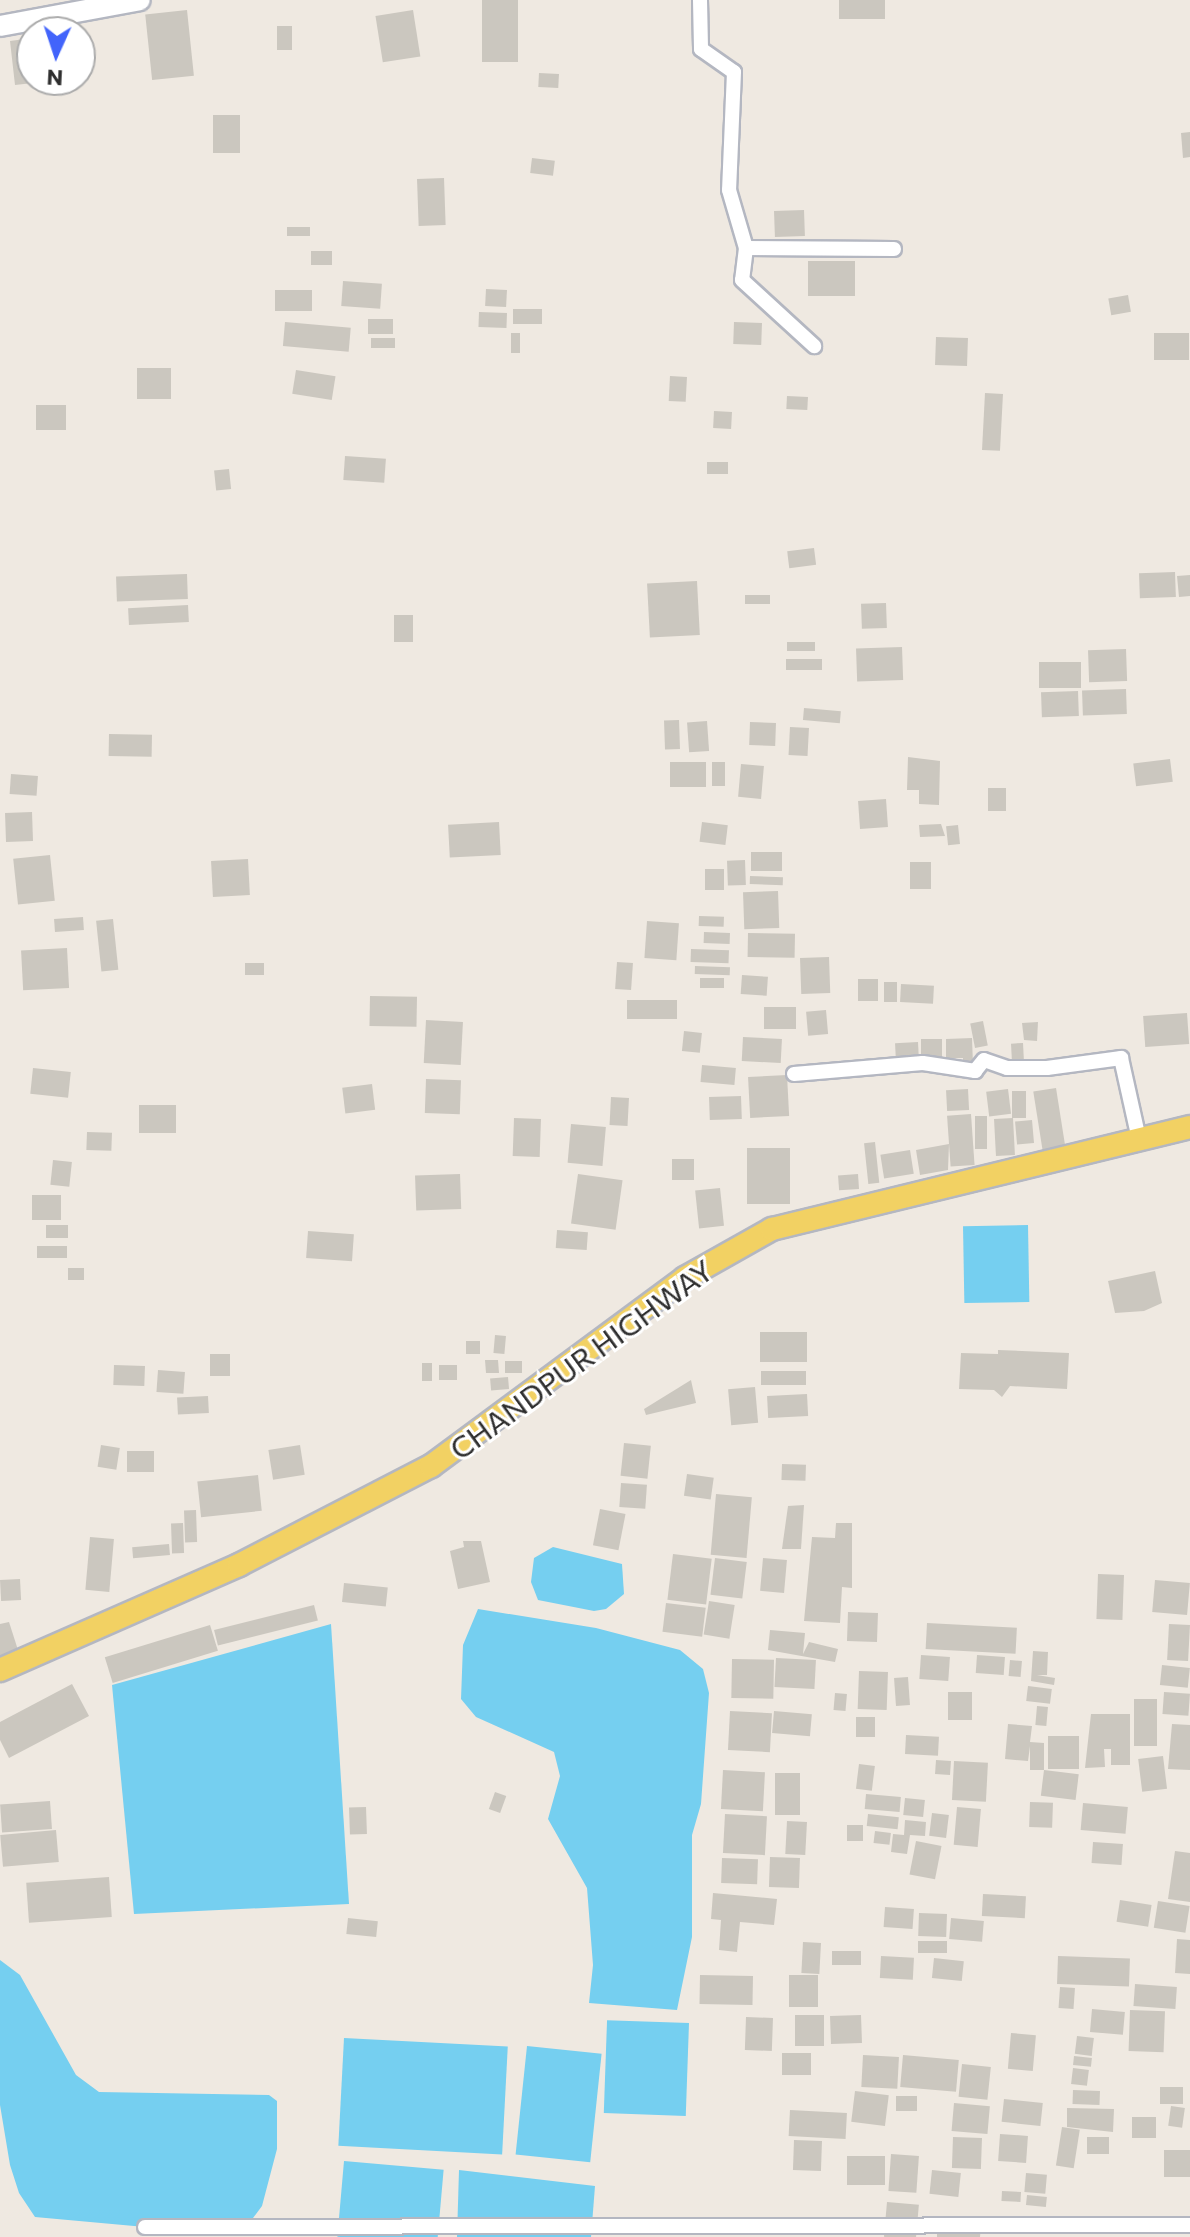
<!DOCTYPE html>
<html>
<head>
<meta charset="utf-8">
<style>
	body { margin:0 }
	#map { position:relative; width:1190px; height:2237px; overflow:hidden; background:#efe9e1; font-family:Commissioner,sans-serif }
	div>[style] { position:absolute }
	[style*='--x'] { left:calc(var(--x)*1px); top:calc(var(--y)*1px); width:calc(var(--w)*1px); rotate:calc(var(--a)*1deg) }
	.water>* { inset:0; background:#75cff0; transform-origin:0 0 }
	.building>* { inset:0; background:#cbc7bf; transform-origin:0 0 }
	.roads { filter:drop-shadow(2px 0 #b4b7c1) drop-shadow(-2px 0 #b4b7c1) drop-shadow(0 2px #b4b7c1) drop-shadow(0 -2px #b4b7c1) }
	.street>* { height:14px; margin:-7px; padding:0 7px; transform-origin:7px; border-radius:7px; background:#fff }
	.secondary>* { height:20px; margin:-10px; padding:0 10px; transform-origin:10px; border-radius:10px; background:#fff }
	.primary>* { height:22px; margin:-11px; padding:0 11px; transform-origin:11px; border-radius:11px; background:#f2d163 }
	span { translate:-50% -50%; white-space:nowrap; text-align:center; line-height:1.15; -webkit-text-stroke:6px #fff; paint-order:stroke }
	.street-label { font-size:30px; color:#2e2e2e }
	.north { position:absolute; left:16px; top:16px; width:80px; height:80px; box-sizing:border-box; background:#fff; border:2px solid #ababab; border-radius:50%; rotate:183deg; font-size:22px; font-weight:700; line-height:32px; text-align:center; color:#2e2e2e }
	.north::after { content:''; display:block; margin:auto; width:28px; height:36px; background:#4264fb; clip-path:polygon(50% 0,100% 100%,50% 72%,0 100%) }
</style>
</head>
<body>
<div id="map">
	<div class="water">
		<i style="left:1028px;top:1225px;width:77px;height:65px;rotate:89deg"></i>
		<i style="clip-path:polygon(553px 1547px,622px 1564px,624px 1594px,606px 1609px,594px 1611px,538px 1600px,531px 1582px,534px 1558px)"></i>
		<i style="clip-path:polygon(478px 1609px,596px 1628px,680px 1650px,703px 1669px,709px 1693px,701px 1804px,692px 1835px,692px 1937px,677px 2010px,589px 2003px,593px 1965px,587px 1888px,548px 1819px,560px 1776px,554px 1752px,476px 1717px,461px 1699px,463px 1645px)"></i>
		<i style="clip-path:polygon(331px 1624px,349px 1904px,134px 1914px,112px 1685px)"></i>
		<i style="clip-path:polygon(0 1960px,20px 1975px,76px 2075px,99px 2092px,269px 2095px,277px 2101px,277px 2149px,262px 2206px,253px 2218px,145px 2227px,35px 2217px,19px 2193px,10px 2165px,0 2105px)"></i>
		<i style="left:689px;top:2023px;width:93px;height:82px;rotate:92deg"></i>
		<i style="left:344px;top:2038px;width:164px;height:108px;rotate:3deg"></i>
		<i style="left:527px;top:2046px;width:75px;height:109px;rotate:6deg"></i>
		<i style="left:344px;top:2161px;width:100px;height:76px;rotate:5deg"></i>
		<i style="clip-path:polygon(459px 2170px,595px 2186px,591px 2237px,457px 2237px)"></i>
	</div>
	<div class="building">
		<i style="left:482px;top:0;width:36px;height:62px"></i>
		<i style="left:839px;top:0;width:46px;height:19px"></i>
		<i style="left:187px;top:10px;width:66px;height:42px;rotate:84deg"></i>
		<i style="left:413px;top:10px;width:47px;height:38px;rotate:81deg"></i>
		<i style="left:277px;top:26px;width:15px;height:24px"></i>
		<i style="clip-path:polygon(32px 38px,32px 80px,42px 82px,15px 85px,10px 41px)"></i>
		<i style="left:539px;top:73px;width:20px;height:14px;rotate:3deg"></i>
		<i style="left:213px;top:115px;width:27px;height:38px"></i>
		<i style="clip-path:polygon(1190px 132px,1190px 157px,1183px 158px,1181px 133px)"></i>
		<i style="left:532px;top:158px;width:23px;height:15px;rotate:7deg"></i>
		<i style="left:444px;top:178px;width:47px;height:27px;rotate:88deg"></i>
		<i style="left:804px;top:210px;width:26px;height:30px;rotate:88deg"></i>
		<i style="left:310px;top:227px;width:9px;height:23px;rotate:90deg"></i>
		<i style="left:311px;top:251px;width:21px;height:14px"></i>
		<i style="left:808px;top:261px;width:47px;height:35px"></i>
		<i style="left:343px;top:281px;width:39px;height:25px;rotate:4deg"></i>
		<i style="left:486px;top:289px;width:21px;height:17px;rotate:3deg"></i>
		<i style="left:275px;top:290px;width:37px;height:21px"></i>
		<i style="left:1128px;top:295px;width:17px;height:20px;rotate:80deg"></i>
		<i style="left:513px;top:309px;width:29px;height:15px"></i>
		<i style="left:479px;top:312px;width:28px;height:15px;rotate:2deg"></i>
		<i style="left:368px;top:319px;width:25px;height:15px"></i>
		<i style="left:285px;top:322px;width:66px;height:24px;rotate:5deg"></i>
		<i style="left:734px;top:322px;width:28px;height:22px;rotate:2deg"></i>
		<i style="left:511px;top:333px;width:9px;height:20px"></i>
		<i style="left:1189px;top:333px;width:27px;height:35px;rotate:90deg"></i>
		<i style="left:936px;top:337px;width:32px;height:28px;rotate:2deg"></i>
		<i style="left:371px;top:338px;width:24px;height:10px"></i>
		<i style="left:137px;top:368px;width:34px;height:31px"></i>
		<i style="left:296px;top:370px;width:40px;height:24px;rotate:9deg"></i>
		<i style="left:670px;top:376px;width:17px;height:25px;rotate:3deg"></i>
		<i style="left:985px;top:393px;width:18px;height:57px;rotate:3deg"></i>
		<i style="left:787px;top:396px;width:21px;height:13px;rotate:3deg"></i>
		<i style="left:36px;top:405px;width:30px;height:25px"></i>
		<i style="left:714px;top:411px;width:18px;height:17px;rotate:3deg"></i>
		<i style="left:345px;top:456px;width:41px;height:24px;rotate:4deg"></i>
		<i style="left:707px;top:462px;width:21px;height:12px"></i>
		<i style="left:229px;top:469px;width:20px;height:15px;rotate:84deg"></i>
		<i style="left:814px;top:548px;width:17px;height:27px;rotate:83deg"></i>
		<i style="left:1175px;top:572px;width:25px;height:36px;rotate:88deg"></i>
		<i style="left:187px;top:574px;width:25px;height:71px;rotate:88deg"></i>
		<i style="clip-path:polygon(1190px 575px,1190px 596px,1179px 597px,1177px 576px)"></i>
		<i style="left:697px;top:581px;width:54px;height:50px;rotate:87deg"></i>
		<i style="left:745px;top:595px;width:25px;height:9px"></i>
		<i style="left:886px;top:603px;width:25px;height:25px;rotate:88deg"></i>
		<i style="left:188px;top:605px;width:17px;height:60px;rotate:87deg"></i>
		<i style="left:394px;top:615px;width:19px;height:27px"></i>
		<i style="left:787px;top:642px;width:28px;height:9px"></i>
		<i style="left:902px;top:647px;width:33px;height:46px;rotate:88deg"></i>
		<i style="left:1126px;top:649px;width:32px;height:38px;rotate:88deg"></i>
		<i style="left:786px;top:659px;width:36px;height:11px"></i>
		<i style="left:1039px;top:662px;width:42px;height:26px"></i>
		<i style="left:1126px;top:689px;width:25px;height:44px;rotate:88deg"></i>
		<i style="left:1078px;top:691px;width:25px;height:37px;rotate:88deg"></i>
		<i style="left:804px;top:708px;width:37px;height:12px;rotate:5deg"></i>
		<i style="left:679px;top:720px;width:29px;height:15px;rotate:88deg"></i>
		<i style="left:707px;top:721px;width:30px;height:20px;rotate:86deg"></i>
		<i style="left:750px;top:722px;width:26px;height:23px;rotate:2deg"></i>
		<i style="left:790px;top:727px;width:19px;height:28px;rotate:3deg"></i>
		<i style="left:109px;top:734px;width:43px;height:22px;rotate:1deg"></i>
		<i style="clip-path:polygon(908px 757px,940px 761px,939px 805px,919px 804px,919px 790px,907px 790px)"></i>
		<i style="left:1170px;top:759px;width:23px;height:37px;rotate:83deg"></i>
		<i style="left:670px;top:762px;width:36px;height:25px"></i>
		<i style="left:712px;top:762px;width:13px;height:24px"></i>
		<i style="left:741px;top:764px;width:23px;height:33px;rotate:5deg"></i>
		<i style="left:11px;top:774px;width:27px;height:20px;rotate:4deg"></i>
		<i style="left:988px;top:788px;width:18px;height:23px"></i>
		<i style="left:886px;top:799px;width:28px;height:28px;rotate:86deg"></i>
		<i style="left:32px;top:812px;width:29px;height:27px;rotate:88deg"></i>
		<i style="left:499px;top:822px;width:33px;height:51px;rotate:87deg"></i>
		<i style="left:702px;top:822px;width:26px;height:20px;rotate:7deg"></i>
		<i style="clip-path:polygon(941px 824px,945px 836px,920px 837px,919px 825px)"></i>
		<i style="left:958px;top:825px;width:19px;height:12px;rotate:84deg"></i>
		<i style="left:751px;top:852px;width:31px;height:19px"></i>
		<i style="left:50px;top:855px;width:46px;height:37px;rotate:84deg"></i>
		<i style="left:248px;top:859px;width:36px;height:37px;rotate:87deg"></i>
		<i style="left:745px;top:860px;width:25px;height:18px;rotate:88deg"></i>
		<i style="left:910px;top:862px;width:21px;height:27px"></i>
		<i style="left:724px;top:869px;width:21px;height:19px;rotate:90deg"></i>
		<i style="left:750px;top:876px;width:33px;height:8px;rotate:2deg"></i>
		<i style="left:778px;top:891px;width:37px;height:35px;rotate:88deg"></i>
		<i style="left:699px;top:916px;width:25px;height:10px;rotate:2deg"></i>
		<i style="left:83px;top:917px;width:13px;height:29px;rotate:86deg"></i>
		<i style="left:113px;top:919px;width:51px;height:17px;rotate:84deg"></i>
		<i style="left:647px;top:921px;width:32px;height:37px;rotate:4deg"></i>
		<i style="left:704px;top:932px;width:26px;height:11px;rotate:2deg"></i>
		<i style="left:748px;top:933px;width:47px;height:24px;rotate:1deg"></i>
		<i style="left:67px;top:948px;width:40px;height:46px;rotate:87deg"></i>
		<i style="left:691px;top:949px;width:38px;height:13px;rotate:2deg"></i>
		<i style="left:829px;top:957px;width:36px;height:29px;rotate:88deg"></i>
		<i style="left:617px;top:962px;width:16px;height:27px;rotate:4deg"></i>
		<i style="left:264px;top:963px;width:12px;height:19px;rotate:90deg"></i>
		<i style="left:695px;top:966px;width:35px;height:8px;rotate:2deg"></i>
		<i style="left:742px;top:975px;width:26px;height:19px;rotate:4deg"></i>
		<i style="left:700px;top:978px;width:24px;height:10px"></i>
		<i style="left:858px;top:979px;width:20px;height:22px"></i>
		<i style="left:897px;top:982px;width:20px;height:13px;rotate:90deg"></i>
		<i style="left:901px;top:984px;width:33px;height:18px;rotate:3deg"></i>
		<i style="left:370px;top:996px;width:47px;height:30px;rotate:1deg"></i>
		<i style="left:627px;top:1000px;width:50px;height:19px"></i>
		<i style="left:764px;top:1007px;width:32px;height:22px"></i>
		<i style="left:826px;top:1010px;width:24px;height:20px;rotate:85deg"></i>
		<i style="left:1187px;top:1013px;width:31px;height:44px;rotate:86deg"></i>
		<i style="left:426px;top:1020px;width:37px;height:43px;rotate:3deg"></i>
		<i style="left:983px;top:1021px;width:25px;height:13px;rotate:79deg"></i>
		<i style="clip-path:polygon(1038px 1022px,1037px 1041px,1024px 1040px,1022px 1023px)"></i>
		<i style="left:684px;top:1031px;width:18px;height:20px;rotate:6deg"></i>
		<i style="left:743px;top:1037px;width:39px;height:24px;rotate:3deg"></i>
		<i style="clip-path:polygon(972px 1038px,973px 1065px,963px 1066px,963px 1058px,946px 1058px,946px 1039px)"></i>
		<i style="left:921px;top:1039px;width:21px;height:21px"></i>
		<i style="left:918px;top:1042px;width:18px;height:23px;rotate:87deg"></i>
		<i style="left:1023px;top:1043px;width:19px;height:12px;rotate:87deg"></i>
		<i style="left:702px;top:1065px;width:34px;height:17px;rotate:5deg"></i>
		<i style="left:33px;top:1068px;width:38px;height:26px;rotate:6deg"></i>
		<i style="left:787px;top:1075px;width:41px;height:39px;rotate:87deg"></i>
		<i style="left:426px;top:1079px;width:35px;height:34px;rotate:2deg"></i>
		<i style="left:372px;top:1084px;width:26px;height:30px;rotate:83deg"></i>
		<i style="left:1056px;top:1088px;width:59px;height:23px;rotate:81deg"></i>
		<i style="left:968px;top:1089px;width:21px;height:22px;rotate:87deg"></i>
		<i style="left:1008px;top:1089px;width:25px;height:22px;rotate:83deg"></i>
		<i style="left:1012px;top:1091px;width:14px;height:27px"></i>
		<i style="left:741px;top:1096px;width:23px;height:32px;rotate:88deg"></i>
		<i style="left:611px;top:1097px;width:18px;height:28px;rotate:3deg"></i>
		<i style="left:139px;top:1105px;width:37px;height:28px"></i>
		<i style="left:971px;top:1114px;width:51px;height:24px;rotate:86deg"></i>
		<i style="left:975px;top:1116px;width:12px;height:33px"></i>
		<i style="left:514px;top:1118px;width:27px;height:38px;rotate:2deg"></i>
		<i style="left:1013px;top:1118px;width:37px;height:19px;rotate:87deg"></i>
		<i style="left:1032px;top:1120px;width:23px;height:17px;rotate:85deg"></i>
		<i style="left:571px;top:1124px;width:35px;height:39px;rotate:5deg"></i>
		<i style="left:87px;top:1132px;width:25px;height:18px;rotate:2deg"></i>
		<i style="left:875px;top:1142px;width:41px;height:11px;rotate:84deg"></i>
		<i style="clip-path:polygon(949px 1144px,948px 1170px,920px 1175px,916px 1150px)"></i>
		<i style="left:747px;top:1148px;width:43px;height:56px"></i>
		<i style="left:910px;top:1150px;width:24px;height:30px;rotate:81deg"></i>
		<i style="left:672px;top:1159px;width:22px;height:21px"></i>
		<i style="left:53px;top:1160px;width:19px;height:25px;rotate:6deg"></i>
		<i style="left:460px;top:1174px;width:35px;height:45px;rotate:88deg"></i>
		<i style="left:578px;top:1174px;width:45px;height:50px;rotate:8deg"></i>
		<i style="left:858px;top:1174px;width:15px;height:20px;rotate:86deg"></i>
		<i style="left:720px;top:1188px;width:38px;height:25px;rotate:84deg"></i>
		<i style="left:32px;top:1195px;width:29px;height:25px"></i>
		<i style="left:46px;top:1225px;width:22px;height:13px"></i>
		<i style="left:557px;top:1230px;width:31px;height:18px;rotate:4deg"></i>
		<i style="left:308px;top:1231px;width:46px;height:27px;rotate:4deg"></i>
		<i style="left:37px;top:1246px;width:30px;height:12px"></i>
		<i style="left:68px;top:1268px;width:16px;height:12px"></i>
		<i style="clip-path:polygon(1155px 1271px,1162px 1303px,1144px 1311px,1115px 1313px,1108px 1281px)"></i>
		<i style="left:807px;top:1332px;width:30px;height:47px;rotate:90deg"></i>
		<i style="left:495px;top:1335px;width:11px;height:18px;rotate:5deg"></i>
		<i style="left:466px;top:1341px;width:14px;height:13px"></i>
		<i style="clip-path:polygon(998px 1350px,1069px 1353px,1067px 1389px,1010px 1386px,1002px 1397px,994px 1390px,959px 1389px,961px 1353px,998px 1354px)"></i>
		<i style="left:210px;top:1354px;width:20px;height:22px"></i>
		<i style="clip-path:polygon(485px 1360px,498px 1360px,499px 1373px,486px 1373px)"></i>
		<i style="left:522px;top:1361px;width:12px;height:17px;rotate:90deg"></i>
		<i style="left:422px;top:1363px;width:10px;height:18px"></i>
		<i style="left:114px;top:1365px;width:31px;height:20px;rotate:2deg"></i>
		<i style="left:439px;top:1365px;width:18px;height:15px"></i>
		<i style="left:158px;top:1370px;width:27px;height:22px;rotate:4deg"></i>
		<i style="left:806px;top:1371px;width:14px;height:45px;rotate:90deg"></i>
		<i style="left:508px;top:1377px;width:12px;height:18px;rotate:85deg"></i>
		<i style="clip-path:polygon(691px 1380px,696px 1403px,646px 1415px,644px 1409px)"></i>
		<i style="left:755px;top:1387px;width:36px;height:27px;rotate:85deg"></i>
		<i style="left:807px;top:1394px;width:22px;height:40px;rotate:87deg"></i>
		<i style="left:208px;top:1396px;width:17px;height:31px;rotate:87deg"></i>
		<i style="left:624px;top:1443px;width:27px;height:33px;rotate:6deg"></i>
		<i style="left:101px;top:1445px;width:19px;height:22px;rotate:9deg"></i>
		<i style="left:300px;top:1445px;width:30px;height:32px;rotate:81deg"></i>
		<i style="left:154px;top:1451px;width:21px;height:27px;rotate:90deg"></i>
		<i style="left:782px;top:1464px;width:24px;height:16px;rotate:2deg"></i>
		<i style="left:687px;top:1474px;width:27px;height:22px;rotate:8deg"></i>
		<i style="left:258px;top:1475px;width:36px;height:61px;rotate:84deg"></i>
		<i style="left:621px;top:1483px;width:26px;height:24px;rotate:4deg"></i>
		<i style="left:716px;top:1494px;width:36px;height:61px;rotate:5deg"></i>
		<i style="clip-path:polygon(804px 1505px,801px 1549px,782px 1549px,788px 1506px)"></i>
		<i style="left:600px;top:1509px;width:26px;height:37px;rotate:11deg"></i>
		<i style="left:196px;top:1510px;width:32px;height:12px;rotate:88deg"></i>
		<i style="left:183px;top:1523px;width:30px;height:12px;rotate:88deg"></i>
		<i style="clip-path:polygon(836px 1523px,852px 1523px,852px 1588px,842px 1587px,840px 1623px,804px 1621px,812px 1537px,835px 1538px)"></i>
		<i style="left:90px;top:1537px;width:24px;height:53px;rotate:5deg"></i>
		<i style="clip-path:polygon(463px 1541px,481px 1541px,490px 1582px,458px 1589px,450px 1551px,464px 1547px)"></i>
		<i style="left:169px;top:1544px;width:11px;height:37px;rotate:85deg"></i>
		<i style="left:673px;top:1554px;width:39px;height:46px;rotate:7deg"></i>
		<i style="left:715px;top:1558px;width:32px;height:37px;rotate:7deg"></i>
		<i style="left:763px;top:1558px;width:24px;height:33px;rotate:5deg"></i>
		<i style="left:1098px;top:1574px;width:26px;height:45px;rotate:2deg"></i>
		<i style="left:20px;top:1579px;width:21px;height:20px;rotate:87deg"></i>
		<i style="left:1155px;top:1580px;width:35px;height:32px;rotate:5deg"></i>
		<i style="left:344px;top:1583px;width:44px;height:19px;rotate:6deg"></i>
		<i style="left:709px;top:1601px;width:26px;height:34px;rotate:9deg"></i>
		<i style="left:666px;top:1603px;width:40px;height:29px;rotate:7deg"></i>
		<i style="left:314px;top:1605px;width:16px;height:103px;rotate:76deg"></i>
		<i style="left:848px;top:1612px;width:30px;height:29px;rotate:2deg"></i>
		<i style="clip-path:polygon(9px 1622px,18px 1650px,0 1656px,0 1624px)"></i>
		<i style="left:927px;top:1623px;width:90px;height:26px;rotate:3deg"></i>
		<i style="left:1169px;top:1624px;width:21px;height:36px;rotate:3deg"></i>
		<i style="left:210px;top:1625px;width:27px;height:110px;rotate:73deg"></i>
		<i style="clip-path:polygon(770px 1630px,805px 1633px,803px 1654px,809px 1642px,838px 1649px,835px 1662px,768px 1650px)"></i>
		<i style="clip-path:polygon(1033px 1651px,1048px 1652px,1047px 1675px,1037px 1675px,1055px 1678px,1054px 1685px,1031px 1681px)"></i>
		<i style="left:921px;top:1655px;width:29px;height:24px;rotate:4deg"></i>
		<i style="left:977px;top:1655px;width:28px;height:18px;rotate:4deg"></i>
		<i style="left:776px;top:1658px;width:40px;height:29px;rotate:3deg"></i>
		<i style="left:732px;top:1659px;width:42px;height:39px;rotate:1deg"></i>
		<i style="left:1010px;top:1660px;width:12px;height:16px;rotate:5deg"></i>
		<i style="left:1162px;top:1665px;width:28px;height:20px;rotate:6deg"></i>
		<i style="left:859px;top:1671px;width:29px;height:38px;rotate:2deg"></i>
		<i style="left:908px;top:1677px;width:28px;height:14px;rotate:86deg"></i>
		<i style="clip-path:polygon(72px 1684px,89px 1716px,9px 1758px,0 1740px,0 1722px)"></i>
		<i style="left:1028px;top:1686px;width:24px;height:15px;rotate:7deg"></i>
		<i style="left:948px;top:1692px;width:24px;height:28px"></i>
		<i style="left:1164px;top:1692px;width:26px;height:22px;rotate:4deg"></i>
		<i style="left:835px;top:1693px;width:12px;height:17px;rotate:5deg"></i>
		<i style="left:1134px;top:1699px;width:23px;height:47px"></i>
		<i style="left:1037px;top:1706px;width:11px;height:19px;rotate:5deg"></i>
		<i style="left:730px;top:1711px;width:42px;height:39px;rotate:3deg"></i>
		<i style="left:774px;top:1711px;width:38px;height:22px;rotate:5deg"></i>
		<i style="clip-path:polygon(1091px 1714px,1130px 1714px,1130px 1765px,1111px 1765px,1111px 1749px,1104px 1749px,1105px 1767px,1085px 1768px)"></i>
		<i style="left:856px;top:1717px;width:19px;height:20px"></i>
		<i style="clip-path:polygon(1008px 1724px,1032px 1726px,1030px 1742px,1044px 1743px,1044px 1770px,1030px 1770px,1030px 1746px,1028px 1761px,1005px 1759px)"></i>
		<i style="clip-path:polygon(1172px 1724px,1190px 1725px,1190px 1770px,1168px 1769px)"></i>
		<i style="left:906px;top:1735px;width:33px;height:19px;rotate:3deg"></i>
		<i style="left:1048px;top:1736px;width:31px;height:33px"></i>
		<i style="left:1163px;top:1756px;width:33px;height:25px;rotate:83deg"></i>
		<i style="left:936px;top:1760px;width:15px;height:14px;rotate:4deg"></i>
		<i style="left:954px;top:1761px;width:34px;height:39px;rotate:3deg"></i>
		<i style="left:859px;top:1764px;width:16px;height:25px;rotate:7deg"></i>
		<i style="left:723px;top:1770px;width:42px;height:39px;rotate:3deg"></i>
		<i style="left:1044px;top:1770px;width:35px;height:26px;rotate:7deg"></i>
		<i style="left:775px;top:1773px;width:25px;height:42px"></i>
		<i style="left:495px;top:1792px;width:12px;height:18px;rotate:20deg"></i>
		<i style="left:866px;top:1794px;width:35px;height:15px;rotate:5deg"></i>
		<i style="left:905px;top:1798px;width:20px;height:17px;rotate:6deg"></i>
		<i style="left:50px;top:1801px;width:28px;height:50px;rotate:86deg"></i>
		<i style="left:1030px;top:1802px;width:23px;height:25px;rotate:2deg"></i>
		<i style="left:1083px;top:1803px;width:45px;height:27px;rotate:5deg"></i>
		<i style="left:366px;top:1807px;width:27px;height:17px;rotate:88deg"></i>
		<i style="left:957px;top:1807px;width:24px;height:38px;rotate:5deg"></i>
		<i style="left:932px;top:1813px;width:17px;height:23px;rotate:7deg"></i>
		<i style="left:725px;top:1814px;width:42px;height:39px;rotate:3deg"></i>
		<i style="left:868px;top:1814px;width:31px;height:12px;rotate:6deg"></i>
		<i style="clip-path:polygon(905px 1820px,926px 1822px,925px 1836px,910px 1835px,907px 1854px,891px 1852px,893px 1834px,904px 1835px)"></i>
		<i style="left:787px;top:1821px;width:20px;height:33px;rotate:3deg"></i>
		<i style="left:847px;top:1825px;width:16px;height:16px"></i>
		<i style="left:56px;top:1830px;width:32px;height:56px;rotate:85deg"></i>
		<i style="left:875px;top:1831px;width:16px;height:12px;rotate:7deg"></i>
		<i style="left:916px;top:1841px;width:26px;height:34px;rotate:11deg"></i>
		<i style="left:1093px;top:1842px;width:30px;height:21px;rotate:4deg"></i>
		<i style="clip-path:polygon(1175px 1851px,1190px 1853px,1190px 1902px,1168px 1899px)"></i>
		<i style="left:770px;top:1857px;width:30px;height:30px;rotate:2deg"></i>
		<i style="left:722px;top:1858px;width:36px;height:25px;rotate:2deg"></i>
		<i style="left:109px;top:1877px;width:40px;height:83px;rotate:86deg"></i>
		<i style="clip-path:polygon(713px 1893px,777px 1899px,774px 1925px,740px 1922px,737px 1952px,719px 1950px,721px 1920px,711px 1919px)"></i>
		<i style="left:983px;top:1894px;width:43px;height:22px;rotate:3deg"></i>
		<i style="left:1120px;top:1900px;width:32px;height:22px;rotate:9deg"></i>
		<i style="left:1158px;top:1901px;width:32px;height:27px;rotate:9deg"></i>
		<i style="left:885px;top:1907px;width:29px;height:20px;rotate:4deg"></i>
		<i style="left:919px;top:1913px;width:28px;height:23px;rotate:2deg"></i>
		<i style="left:348px;top:1918px;width:30px;height:16px;rotate:6deg"></i>
		<i style="left:951px;top:1918px;width:33px;height:21px;rotate:5deg"></i>
		<i style="clip-path:polygon(1177px 1939px,1190px 1940px,1190px 1974px,1175px 1973px)"></i>
		<i style="left:918px;top:1941px;width:29px;height:12px"></i>
		<i style="left:803px;top:1942px;width:18px;height:31px;rotate:3deg"></i>
		<i style="left:832px;top:1951px;width:29px;height:14px"></i>
		<i style="left:881px;top:1956px;width:33px;height:22px;rotate:3deg"></i>
		<i style="left:1058px;top:1956px;width:72px;height:28px;rotate:2deg"></i>
		<i style="left:934px;top:1958px;width:30px;height:20px;rotate:6deg"></i>
		<i style="left:700px;top:1975px;width:53px;height:29px;rotate:1deg"></i>
		<i style="left:789px;top:1975px;width:29px;height:32px"></i>
		<i style="left:1135px;top:1984px;width:42px;height:22px;rotate:4deg"></i>
		<i style="left:1060px;top:1987px;width:15px;height:21px;rotate:4deg"></i>
		<i style="left:1092px;top:2009px;width:33px;height:23px;rotate:5deg"></i>
		<i style="left:1130px;top:2010px;width:35px;height:41px;rotate:2deg"></i>
		<i style="left:795px;top:2015px;width:29px;height:31px"></i>
		<i style="left:861px;top:2015px;width:28px;height:31px;rotate:88deg"></i>
		<i style="left:746px;top:2017px;width:27px;height:33px;rotate:2deg"></i>
		<i style="left:1011px;top:2033px;width:25px;height:36px;rotate:5deg"></i>
		<i style="left:1077px;top:2036px;width:17px;height:18px;rotate:7deg"></i>
		<i style="left:811px;top:2053px;width:22px;height:29px;rotate:90deg"></i>
		<i style="left:863px;top:2055px;width:36px;height:32px;rotate:3deg"></i>
		<i style="left:903px;top:2055px;width:56px;height:32px;rotate:5deg"></i>
		<i style="left:1074px;top:2056px;width:18px;height:9px;rotate:6deg"></i>
		<i style="left:962px;top:2064px;width:29px;height:33px;rotate:6deg"></i>
		<i style="left:1073px;top:2068px;width:16px;height:16px;rotate:7deg"></i>
		<i style="left:1160px;top:2087px;width:23px;height:17px"></i>
		<i style="left:1073px;top:2090px;width:27px;height:14px;rotate:2deg"></i>
		<i style="left:855px;top:2091px;width:34px;height:31px;rotate:7deg"></i>
		<i style="left:896px;top:2096px;width:21px;height:15px"></i>
		<i style="left:1004px;top:2099px;width:39px;height:23px;rotate:6deg"></i>
		<i style="left:954px;top:2103px;width:36px;height:28px;rotate:5deg"></i>
		<i style="left:1171px;top:2106px;width:14px;height:20px;rotate:8deg"></i>
		<i style="clip-path:polygon(1067px 2108px,1114px 2109px,1113px 2132px,1067px 2127px)"></i>
		<i style="left:790px;top:2110px;width:57px;height:26px;rotate:3deg"></i>
		<i style="left:1132px;top:2117px;width:24px;height:21px"></i>
		<i style="left:1062px;top:2127px;width:18px;height:39px;rotate:9deg"></i>
		<i style="left:1000px;top:2134px;width:28px;height:27px;rotate:4deg"></i>
		<i style="left:953px;top:2137px;width:29px;height:31px;rotate:2deg"></i>
		<i style="left:1087px;top:2137px;width:22px;height:17px"></i>
		<i style="left:794px;top:2140px;width:28px;height:30px;rotate:2deg"></i>
		<i style="left:1190px;top:2150px;width:27px;height:26px;rotate:90deg"></i>
		<i style="left:891px;top:2154px;width:28px;height:37px;rotate:4deg"></i>
		<i style="left:847px;top:2156px;width:38px;height:29px"></i>
		<i style="left:932px;top:2170px;width:29px;height:24px;rotate:6deg"></i>
		<i style="left:1026px;top:2173px;width:21px;height:19px;rotate:5deg"></i>
		<i style="left:1002px;top:2191px;width:19px;height:10px;rotate:3deg"></i>
		<i style="left:1027px;top:2195px;width:20px;height:10px;rotate:6deg"></i>
		<i style="left:887px;top:2202px;width:32px;height:35px;rotate:5deg"></i>
		<i style="clip-path:polygon(937px 2223px,981px 2225px,980px 2237px,937px 2237px)"></i>
	</div>
	<div class="roads">
		<div class="street">
			<i style="--x:700;--y:0;--w:49;--a:88.8"></i>
			<i style="--x:701;--y:49;--w:40;--a:34.9"></i>
			<i style="--x:734;--y:72;--w:118;--a:92.4"></i>
			<i style="--x:729;--y:190;--w:60;--a:73.7"></i>
			<i style="--x:746;--y:248;--w:32;--a:97"></i>
			<i style="--x:742;--y:280;--w:98;--a:42.5"></i>
			<i style="--x:746;--y:248;--w:148;--a:0.4"></i>
			<i style="--x:794;--y:1074;--w:129;--a:-4.9"></i>
			<i style="--x:923;--y:1063;--w:53;--a:8.7"></i>
			<i style="--x:975;--y:1071;--w:14;--a:-51"></i>
			<i style="--x:984;--y:1060;--w:24;--a:19"></i>
			<i style="--x:1007;--y:1068;--w:40;--a:0"></i>
			<i style="--x:1047;--y:1068;--w:75;--a:-7.7"></i>
			<i style="--x:1121;--y:1058;--w:83;--a:77.5"></i>
			<i style="--x:145;--y:2227;--w:1045;--a:-0.11"></i>
		</div>
		<div class="secondary">
			<i style="--x:0;--y:26;--w:142;--a:-10.5"></i>
		</div>
		<div class="primary">
			<i style="--x:0;--y:1670;--w:261;--a:-23.7"></i>
			<i style="--x:239;--y:1565;--w:216;--a:-27.3"></i>
			<i style="--x:431;--y:1466;--w:316;--a:-36.5"></i>
			<i style="--x:685;--y:1278;--w:100;--a:-29.4"></i>
			<i style="--x:772;--y:1229;--w:430;--a:-13.7"></i>
		</div>
	</div>
	<div class="street-label">
		<span style="left:581px;top:1359px;rotate:-36deg">CHANDPUR HIGHWAY</span>
	</div>
	<div class="north">N</div>
</div>
</body>
</html>
